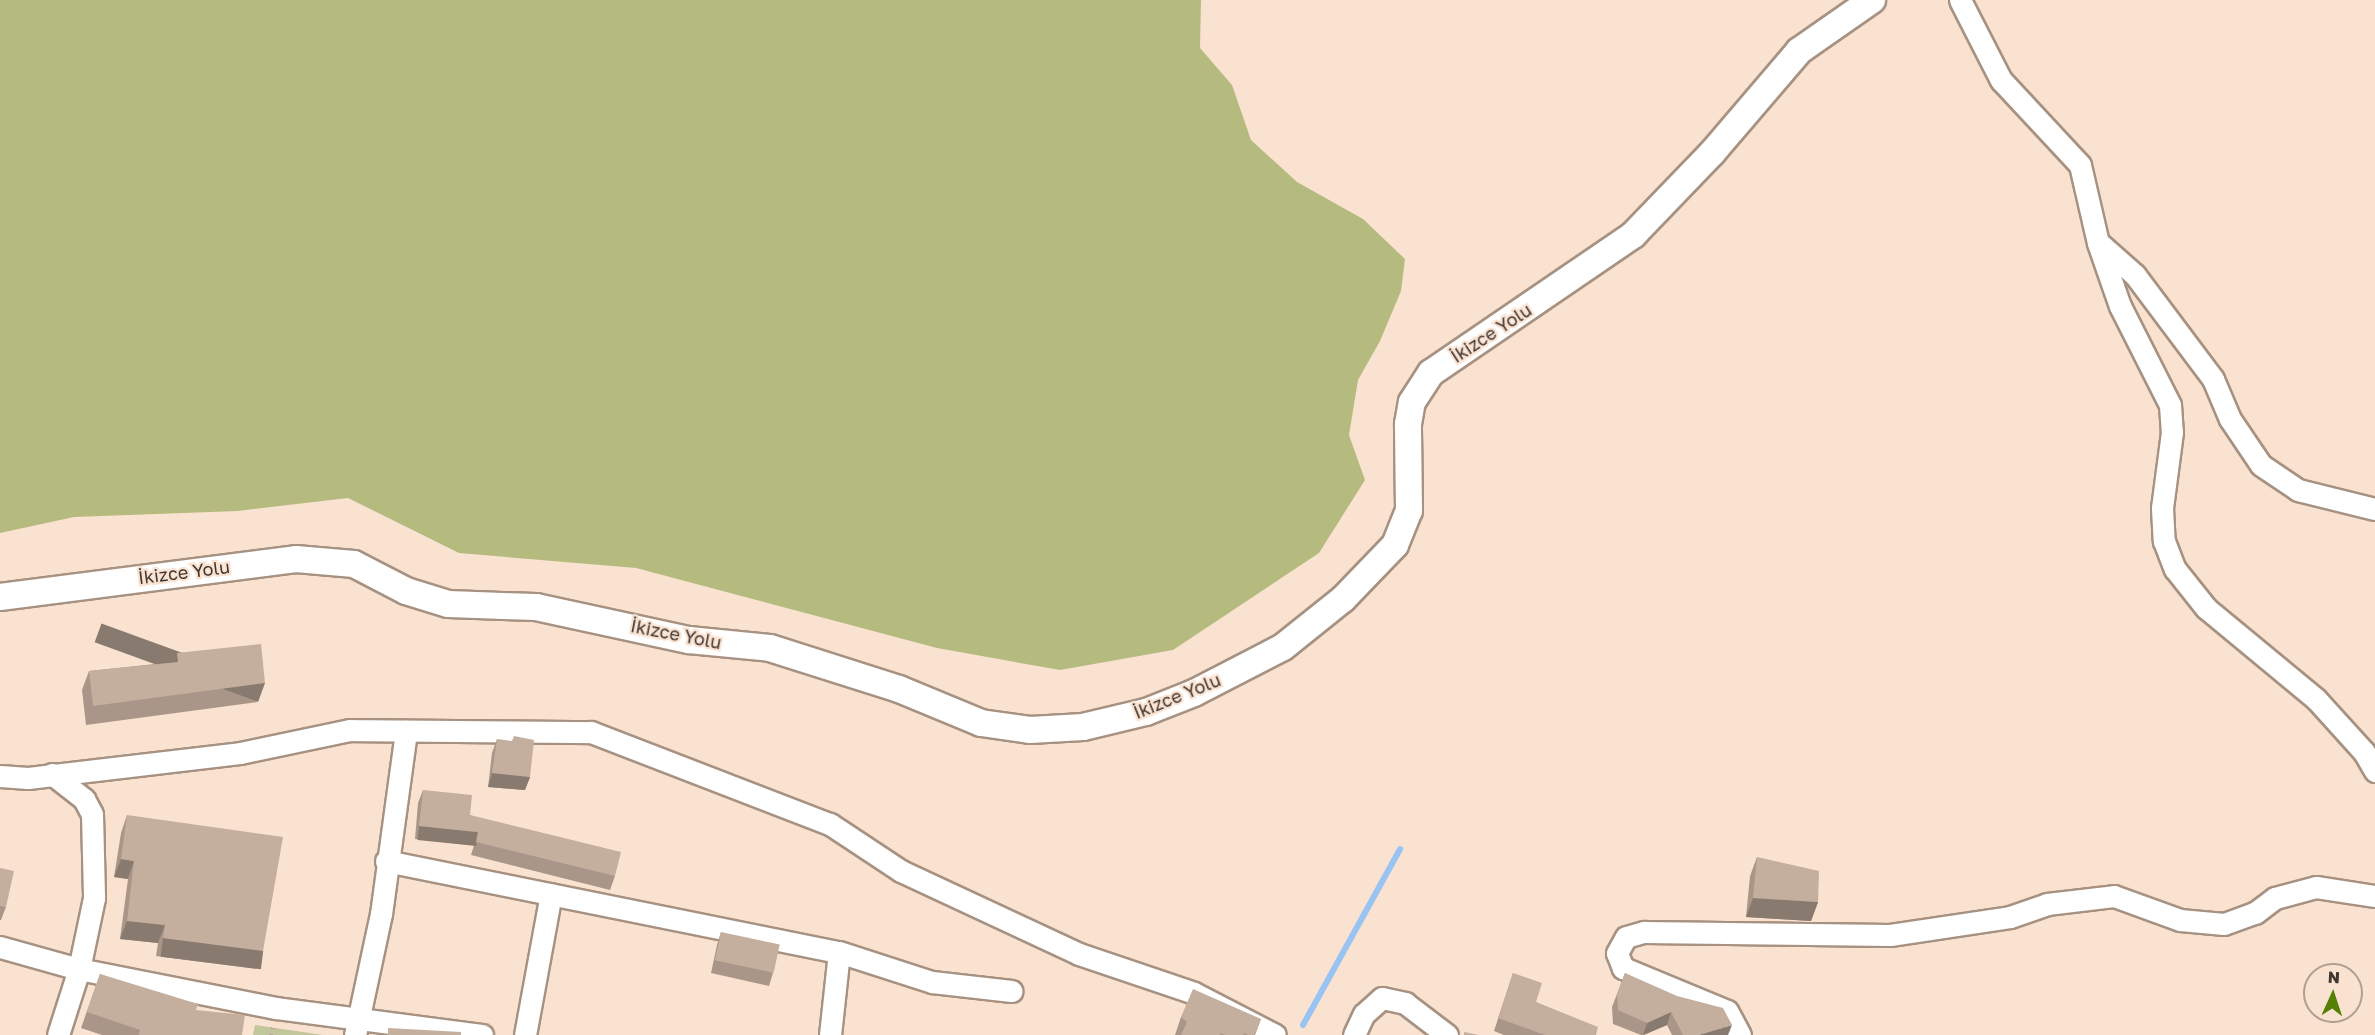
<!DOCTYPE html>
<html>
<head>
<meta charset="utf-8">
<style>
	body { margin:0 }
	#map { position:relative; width:2375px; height:1035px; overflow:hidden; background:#fae2d1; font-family:"Golos Text",sans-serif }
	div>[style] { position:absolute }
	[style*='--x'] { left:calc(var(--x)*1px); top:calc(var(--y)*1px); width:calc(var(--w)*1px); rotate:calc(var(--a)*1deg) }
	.green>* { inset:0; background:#c1c69b }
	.forest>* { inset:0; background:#b5bb7f }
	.stream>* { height:6px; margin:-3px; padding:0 3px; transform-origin:3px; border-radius:3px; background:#99c3f3 }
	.path>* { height:4px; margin-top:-2px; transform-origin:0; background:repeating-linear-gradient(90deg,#bdaa9c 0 1.5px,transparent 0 6px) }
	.roads { filter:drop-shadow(2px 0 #a79282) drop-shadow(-2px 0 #a79282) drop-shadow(0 2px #a79282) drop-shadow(0 -2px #a79282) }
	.minor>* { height:21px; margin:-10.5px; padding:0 10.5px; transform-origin:10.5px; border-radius:10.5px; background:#fff }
	.tertiary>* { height:26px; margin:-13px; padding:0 13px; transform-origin:13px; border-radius:13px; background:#fff }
	.wall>* { inset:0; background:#a99688 }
	.shaded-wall>* { inset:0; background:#897a6f; transform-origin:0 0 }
	.building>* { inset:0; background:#c4ae9e; transform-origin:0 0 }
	span { translate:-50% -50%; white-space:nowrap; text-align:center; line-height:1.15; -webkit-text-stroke:4.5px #fae2d1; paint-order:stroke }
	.street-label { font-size:18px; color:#413731 }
	.north { position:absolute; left:2303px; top:963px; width:60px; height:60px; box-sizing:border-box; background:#fae2d1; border:2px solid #b09e91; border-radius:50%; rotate:3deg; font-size:16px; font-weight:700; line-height:24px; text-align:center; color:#413731 }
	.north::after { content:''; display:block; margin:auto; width:21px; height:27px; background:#568004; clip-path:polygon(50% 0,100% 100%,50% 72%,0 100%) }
</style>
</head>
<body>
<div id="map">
	<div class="green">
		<i style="clip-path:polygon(255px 1025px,323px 1035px,253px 1035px)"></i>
	</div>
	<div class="forest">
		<i style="clip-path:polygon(0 0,1201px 0,1200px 48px,1232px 85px,1251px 140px,1297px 182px,1363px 219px,1405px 259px,1401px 291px,1380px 341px,1358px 380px,1349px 435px,1365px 480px,1319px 553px,1173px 650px,1060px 670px,937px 648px,636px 568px,459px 553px,348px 498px,238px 511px,74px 517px,0 533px)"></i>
	</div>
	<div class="stream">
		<i style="--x:1303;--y:1025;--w:201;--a:-61.1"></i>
	</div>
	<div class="path">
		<i style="--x:271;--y:1035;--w:8;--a:-76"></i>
	</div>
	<div class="roads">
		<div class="minor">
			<i style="--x:1960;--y:0;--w:90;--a:62.9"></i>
			<i style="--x:2001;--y:80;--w:116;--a:47.1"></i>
			<i style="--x:2080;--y:165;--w:80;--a:77"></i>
			<i style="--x:2098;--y:243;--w:67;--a:70.8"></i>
			<i style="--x:2120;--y:306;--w:111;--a:63.2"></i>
			<i style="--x:2170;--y:405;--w:27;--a:86"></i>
			<i style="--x:2172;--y:432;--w:77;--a:97.5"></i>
			<i style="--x:2162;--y:508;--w:33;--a:87"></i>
			<i style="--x:2164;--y:541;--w:30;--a:69"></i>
			<i style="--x:2175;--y:569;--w:50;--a:51.5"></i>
			<i style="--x:2206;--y:608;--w:143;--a:39.6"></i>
			<i style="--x:2316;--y:699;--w:72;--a:47.8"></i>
			<i style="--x:2364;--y:752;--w:22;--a:60"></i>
			<i style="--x:2099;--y:243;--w:48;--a:41.6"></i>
			<i style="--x:2135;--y:275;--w:130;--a:53.1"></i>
			<i style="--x:2213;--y:379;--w:43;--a:67"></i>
			<i style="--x:2230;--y:419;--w:55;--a:56"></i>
			<i style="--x:2261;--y:465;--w:45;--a:34"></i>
			<i style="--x:2298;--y:490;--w:79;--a:13.9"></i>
			<i style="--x:52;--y:774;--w:41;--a:38"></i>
			<i style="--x:84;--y:799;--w:17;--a:62"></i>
			<i style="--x:92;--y:814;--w:84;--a:88.6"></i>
			<i style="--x:94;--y:898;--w:73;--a:101.9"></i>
			<i style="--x:79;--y:969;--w:69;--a:107.7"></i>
			<i style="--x:0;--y:776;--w:28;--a:4"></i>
			<i style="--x:28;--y:778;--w:213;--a:-6.7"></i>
			<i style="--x:240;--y:753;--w:112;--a:-11.8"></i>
			<i style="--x:350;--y:730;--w:241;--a:0.5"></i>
			<i style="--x:591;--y:732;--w:256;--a:21.1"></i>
			<i style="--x:830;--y:824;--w:85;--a:33.5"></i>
			<i style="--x:901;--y:871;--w:196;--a:25"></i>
			<i style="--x:1079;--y:954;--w:121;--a:18.7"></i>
			<i style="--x:1194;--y:993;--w:91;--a:27.4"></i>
			<i style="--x:386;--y:861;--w:462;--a:11.4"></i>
			<i style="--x:839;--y:952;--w:98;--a:17.9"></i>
			<i style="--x:932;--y:982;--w:80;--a:6.5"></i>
			<i style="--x:0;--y:947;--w:82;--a:15.6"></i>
			<i style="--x:79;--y:969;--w:201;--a:11.2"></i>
			<i style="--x:276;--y:1008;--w:208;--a:7.5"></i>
			<i style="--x:355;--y:1035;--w:124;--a:-77.9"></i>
			<i style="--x:381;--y:914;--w:185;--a:-82.2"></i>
			<i style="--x:525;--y:1035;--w:143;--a:-79.6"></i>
			<i style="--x:830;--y:1035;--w:83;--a:-83.8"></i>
			<i style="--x:1354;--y:1035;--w:23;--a:-65"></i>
			<i style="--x:1364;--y:1014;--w:24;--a:-42"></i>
			<i style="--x:1382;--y:998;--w:24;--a:12"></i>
			<i style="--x:1405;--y:1003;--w:53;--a:37.3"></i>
			<i style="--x:1740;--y:1035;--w:27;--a:-118"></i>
			<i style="--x:1727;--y:1011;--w:113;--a:-157.5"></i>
			<i style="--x:1623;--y:968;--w:16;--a:-112"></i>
			<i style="--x:1617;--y:953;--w:18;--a:-61"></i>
			<i style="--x:1626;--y:937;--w:19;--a:-16"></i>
			<i style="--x:1644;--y:932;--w:246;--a:0.7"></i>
			<i style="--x:1890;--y:935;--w:121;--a:-8.5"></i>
			<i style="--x:2010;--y:917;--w:39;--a:-19"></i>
			<i style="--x:2047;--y:904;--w:67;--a:-6.8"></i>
			<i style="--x:2114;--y:896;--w:70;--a:20"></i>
			<i style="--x:2180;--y:920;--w:44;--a:5.2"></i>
			<i style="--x:2224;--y:924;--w:33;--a:-20"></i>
			<i style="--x:2255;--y:913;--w:25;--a:-37"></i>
			<i style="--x:2275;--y:898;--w:42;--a:-15"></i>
			<i style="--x:2316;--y:887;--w:60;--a:8.7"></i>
		</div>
		<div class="tertiary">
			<i style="--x:0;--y:597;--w:298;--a:-7.3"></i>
			<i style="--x:296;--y:559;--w:58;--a:4.9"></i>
			<i style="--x:354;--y:564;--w:59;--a:27.4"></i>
			<i style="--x:406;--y:591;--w:44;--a:17.2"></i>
			<i style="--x:448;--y:604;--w:88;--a:2"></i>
			<i style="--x:536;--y:607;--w:157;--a:12.2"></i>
			<i style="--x:689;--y:640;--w:81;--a:5.6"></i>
			<i style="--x:770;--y:648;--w:135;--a:17.6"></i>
			<i style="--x:899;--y:689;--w:89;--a:22.5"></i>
			<i style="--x:981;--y:723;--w:49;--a:8.1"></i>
			<i style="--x:1030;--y:730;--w:53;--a:-3.2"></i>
			<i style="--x:1083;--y:727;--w:65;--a:-13.4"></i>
			<i style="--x:1146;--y:712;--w:52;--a:-21.6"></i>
			<i style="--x:1194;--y:693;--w:100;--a:-27.3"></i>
			<i style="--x:1283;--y:647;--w:77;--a:-38.7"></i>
			<i style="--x:1343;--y:599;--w:75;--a:-46.1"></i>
			<i style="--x:1395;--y:545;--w:37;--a:-68"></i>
			<i style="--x:1409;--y:511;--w:87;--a:-90.7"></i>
			<i style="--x:1408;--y:424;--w:22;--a:-80"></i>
			<i style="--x:1412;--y:402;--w:35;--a:-57"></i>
			<i style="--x:1431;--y:373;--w:245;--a:-34.3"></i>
			<i style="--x:1633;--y:235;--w:114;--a:-46.1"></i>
			<i style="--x:1712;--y:153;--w:134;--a:-49.5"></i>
			<i style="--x:1799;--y:51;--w:89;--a:-34.9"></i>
		</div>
	</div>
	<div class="wall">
		<i style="clip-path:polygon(177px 653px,258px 702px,86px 725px,82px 690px,89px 671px,174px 662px)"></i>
		<i style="clip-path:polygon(497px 739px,530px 777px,525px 790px,488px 787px,492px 753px)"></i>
		<i style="clip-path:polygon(423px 790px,470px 815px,615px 876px,610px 890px,471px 855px,474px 845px,415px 839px,418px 803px)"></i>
		<i style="clip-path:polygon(127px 815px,257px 969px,156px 956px,158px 943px,120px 939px,128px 879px,114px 877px,121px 833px)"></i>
		<i style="clip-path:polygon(1757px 857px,1818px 902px,1811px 921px,1746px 917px,1750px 876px)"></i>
		<i style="clip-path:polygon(0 868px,6px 907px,1px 920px,0 920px)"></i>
		<i style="clip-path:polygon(721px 932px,773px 973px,769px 986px,711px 973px,717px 945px)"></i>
		<i style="clip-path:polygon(1513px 973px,1536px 1002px,1596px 1035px,1504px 1035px,1494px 1031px)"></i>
		<i style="clip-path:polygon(1625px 973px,1728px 1035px,1672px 1035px,1667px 1025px,1644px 1035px,1641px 1035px,1613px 1024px,1612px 1007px)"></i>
		<i style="clip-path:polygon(100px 974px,196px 1010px,242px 1035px,102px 1035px,81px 1028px)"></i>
		<i style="clip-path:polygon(1181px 1017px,1261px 1019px,1255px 1035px,1175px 1035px)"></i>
	</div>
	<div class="shaded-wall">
		<i style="left:265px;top:683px;width:20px;height:174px;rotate:110deg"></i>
		<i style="clip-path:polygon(492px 773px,530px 777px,525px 790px,488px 787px)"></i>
		<i style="left:419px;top:826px;width:59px;height:14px;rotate:6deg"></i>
		<i style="clip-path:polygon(121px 859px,134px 861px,128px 879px,114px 877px)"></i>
		<i style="clip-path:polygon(1753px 898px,1818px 902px,1811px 921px,1746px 917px)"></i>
		<i style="clip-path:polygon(127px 921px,165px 925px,158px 943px,120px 939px)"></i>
		<i style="left:163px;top:938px;width:101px;height:19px;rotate:7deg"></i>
		<i style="clip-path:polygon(1671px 1012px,1667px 1025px,1643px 1035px,1647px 1023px)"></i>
		<i style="clip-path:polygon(1732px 1025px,1728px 1035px,1699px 1035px)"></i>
	</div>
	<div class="building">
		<i style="clip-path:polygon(261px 644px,265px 683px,93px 706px,89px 671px,178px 662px,177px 653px)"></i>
		<i style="clip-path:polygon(514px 736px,534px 740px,530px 777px,492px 773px,497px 739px,512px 741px)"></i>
		<i style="clip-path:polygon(423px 790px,472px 795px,470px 815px,621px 852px,615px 876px,476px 842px,478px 832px,419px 826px)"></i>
		<i style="clip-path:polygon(127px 815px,283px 837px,263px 951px,163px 938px,165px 925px,127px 921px,134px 861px,121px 859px)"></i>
		<i style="clip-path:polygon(1757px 857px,1819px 871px,1818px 902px,1753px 898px)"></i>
		<i style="clip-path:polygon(0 868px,14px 871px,6px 907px,0 906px)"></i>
		<i style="left:721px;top:932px;width:60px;height:29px;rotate:12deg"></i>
		<i style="clip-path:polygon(1513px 973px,1542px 983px,1536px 1002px,1598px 1027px,1596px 1035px,1545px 1035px,1498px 1018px)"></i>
		<i style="clip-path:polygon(1625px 973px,1677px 996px,1723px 1008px,1732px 1025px,1699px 1035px,1683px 1035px,1671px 1012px,1647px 1023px,1618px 1010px,1617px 994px)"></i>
		<i style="clip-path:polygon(100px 974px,198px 1004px,196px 1010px,245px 1015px,242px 1035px,139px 1035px,140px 1030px,87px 1012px)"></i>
		<i style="clip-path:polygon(1193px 989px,1261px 1019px,1254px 1035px,1248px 1035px,1244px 1033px,1243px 1035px,1225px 1035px,1220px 1033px,1220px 1035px,1181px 1035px,1187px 1022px,1181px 1017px)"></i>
		<i style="clip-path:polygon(388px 1028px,461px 1032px,461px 1035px,388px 1035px)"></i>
		<i style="clip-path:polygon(1464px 1032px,1479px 1035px,1464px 1035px)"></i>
	</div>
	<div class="street-label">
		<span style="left:1491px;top:333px;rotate:-33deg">İkizce Yolu</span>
		<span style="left:184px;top:572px;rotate:-7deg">İkizce Yolu</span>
		<span style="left:676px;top:634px;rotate:11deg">İkizce Yolu</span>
		<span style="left:1177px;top:696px;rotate:-22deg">İkizce Yolu</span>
	</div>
	<div class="north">N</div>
</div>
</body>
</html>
